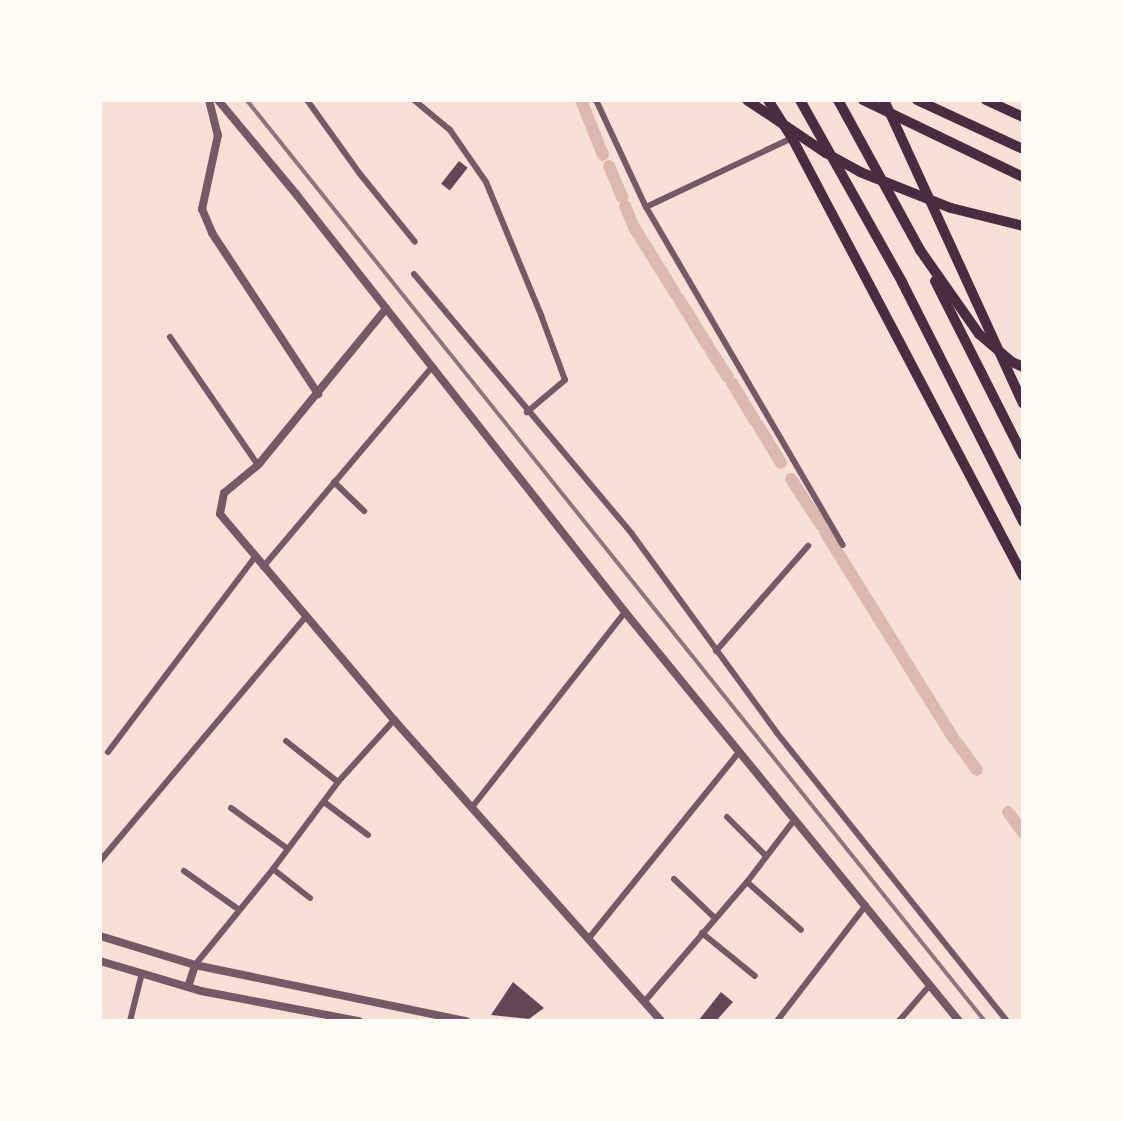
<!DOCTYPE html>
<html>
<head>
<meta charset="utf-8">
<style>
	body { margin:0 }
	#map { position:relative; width:1123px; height:1121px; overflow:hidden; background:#f7e1d7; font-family:Lora,serif }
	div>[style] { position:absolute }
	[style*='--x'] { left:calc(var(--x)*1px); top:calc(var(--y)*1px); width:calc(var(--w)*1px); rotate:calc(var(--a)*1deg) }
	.canal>* { height:12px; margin:-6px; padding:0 6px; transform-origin:6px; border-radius:6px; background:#dcb8b0 }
	.building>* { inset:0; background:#644757; transform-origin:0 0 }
	.minor>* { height:6px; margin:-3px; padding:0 3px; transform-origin:3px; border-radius:3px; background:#755966 }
	.tertiary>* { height:8px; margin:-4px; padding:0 4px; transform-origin:4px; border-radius:4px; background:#755966 }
	.trunk>* { height:10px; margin:-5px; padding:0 5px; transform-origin:5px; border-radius:5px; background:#4a2c40 }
	.rail>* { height:3.5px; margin:-1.75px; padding:0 1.75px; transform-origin:1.75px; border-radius:1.75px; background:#8f747c }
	span { translate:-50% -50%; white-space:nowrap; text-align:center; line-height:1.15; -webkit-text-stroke:7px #fffaf5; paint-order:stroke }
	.frame { position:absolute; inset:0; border:102px solid #fffaf5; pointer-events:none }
</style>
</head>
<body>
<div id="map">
	<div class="canal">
		<i style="--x:581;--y:100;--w:59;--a:68.2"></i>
		<i style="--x:609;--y:166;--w:34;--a:67"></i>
		<i style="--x:625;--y:206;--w:23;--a:67"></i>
		<i style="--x:634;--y:227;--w:78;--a:58.2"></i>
		<i style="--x:679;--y:299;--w:55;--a:58.3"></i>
		<i style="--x:711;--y:351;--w:31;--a:57"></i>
		<i style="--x:732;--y:383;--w:44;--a:58.8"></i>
		<i style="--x:758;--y:425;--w:44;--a:58.8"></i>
		<i style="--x:791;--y:479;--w:55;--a:56.9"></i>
		<i style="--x:825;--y:532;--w:244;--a:58.1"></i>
		<i style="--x:958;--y:744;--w:32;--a:54"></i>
		<i style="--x:1008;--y:812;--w:26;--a:54"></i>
	</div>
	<div class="building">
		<i style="left:459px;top:161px;width:11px;height:29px;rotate:38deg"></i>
		<i style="clip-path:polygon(513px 982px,544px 1008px,529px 1019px,491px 1015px)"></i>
		<i style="clip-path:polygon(721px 992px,733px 1002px,716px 1021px,698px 1021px)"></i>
	</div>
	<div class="minor">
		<i style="--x:307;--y:100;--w:91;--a:54.4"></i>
		<i style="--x:360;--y:174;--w:87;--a:51"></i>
		<i style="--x:414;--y:100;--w:47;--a:39.8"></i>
		<i style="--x:450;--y:130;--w:63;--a:55.3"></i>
		<i style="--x:486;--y:182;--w:144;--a:67.5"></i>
		<i style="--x:541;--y:315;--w:69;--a:69.7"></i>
		<i style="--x:565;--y:380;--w:50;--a:139.9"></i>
		<i style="--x:596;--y:100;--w:118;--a:65"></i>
		<i style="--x:646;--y:207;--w:391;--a:59.8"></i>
		<i style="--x:646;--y:207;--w:161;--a:-25.3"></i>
		<i style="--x:414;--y:274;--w:339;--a:50"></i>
		<i style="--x:632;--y:534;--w:246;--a:53.9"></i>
		<i style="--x:777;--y:733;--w:369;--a:51.4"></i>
		<i style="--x:170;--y:337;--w:155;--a:55.5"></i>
		<i style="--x:334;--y:482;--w:42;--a:44"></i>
		<i style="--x:263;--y:567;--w:263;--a:-49.8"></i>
		<i style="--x:716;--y:651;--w:140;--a:-48.8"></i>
		<i style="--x:286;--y:741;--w:66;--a:38.3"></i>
		<i style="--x:108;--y:752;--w:243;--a:-53"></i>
		<i style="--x:324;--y:802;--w:55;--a:36.9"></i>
		<i style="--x:473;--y:806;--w:246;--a:-51.9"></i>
		<i style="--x:231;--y:808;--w:70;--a:35.7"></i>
		<i style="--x:727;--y:817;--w:55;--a:45"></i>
		<i style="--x:100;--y:861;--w:320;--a:-49.9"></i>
		<i style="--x:273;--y:869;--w:47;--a:38.1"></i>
		<i style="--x:184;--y:871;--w:66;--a:35.1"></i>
		<i style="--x:674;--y:879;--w:57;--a:43.6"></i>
		<i style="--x:747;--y:882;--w:72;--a:41.6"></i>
		<i style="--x:702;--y:933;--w:68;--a:39.1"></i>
		<i style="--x:589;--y:938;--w:239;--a:-51.1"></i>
		<i style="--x:195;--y:965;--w:124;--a:-50.9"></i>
		<i style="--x:273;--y:869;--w:109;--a:-53.2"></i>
		<i style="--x:338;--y:782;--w:84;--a:-47.9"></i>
		<i style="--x:645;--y:1001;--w:157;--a:-49.4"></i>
		<i style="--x:747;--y:882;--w:79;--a:-52.7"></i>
		<i style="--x:130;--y:1021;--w:49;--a:-76"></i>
		<i style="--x:777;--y:1021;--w:146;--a:-52.5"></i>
		<i style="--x:899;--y:1021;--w:48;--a:-49.3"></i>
	</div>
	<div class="tertiary">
		<i style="--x:209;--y:100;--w:36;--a:76"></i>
		<i style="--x:218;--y:135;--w:76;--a:102.2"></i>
		<i style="--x:202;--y:209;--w:26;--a:67"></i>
		<i style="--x:212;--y:233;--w:193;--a:56.6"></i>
		<i style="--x:218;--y:100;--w:122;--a:50.3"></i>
		<i style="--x:296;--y:194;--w:532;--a:51.79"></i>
		<i style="--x:625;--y:612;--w:528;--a:50.76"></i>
		<i style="--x:385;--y:310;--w:200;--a:129.3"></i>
		<i style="--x:258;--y:465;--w:44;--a:140.5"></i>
		<i style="--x:224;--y:493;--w:21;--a:101"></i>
		<i style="--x:220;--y:514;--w:270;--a:49.8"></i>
		<i style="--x:394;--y:720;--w:402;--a:48.4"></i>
		<i style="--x:100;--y:936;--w:99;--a:17"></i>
		<i style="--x:195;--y:965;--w:277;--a:11.7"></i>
		<i style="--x:100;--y:961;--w:105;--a:16.5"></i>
		<i style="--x:201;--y:991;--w:161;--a:10.8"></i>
		<i style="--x:188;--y:987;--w:23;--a:-72"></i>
	</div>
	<div class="trunk">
		<i style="--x:747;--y:100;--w:95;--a:33.9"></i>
		<i style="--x:826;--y:153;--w:39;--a:29"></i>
		<i style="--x:860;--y:172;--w:98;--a:21.6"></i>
		<i style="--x:951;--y:208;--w:74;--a:14"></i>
		<i style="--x:768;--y:100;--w:45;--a:57.7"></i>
		<i style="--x:792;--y:138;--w:495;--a:62.2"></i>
		<i style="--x:800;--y:100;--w:209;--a:60.7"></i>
		<i style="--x:902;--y:282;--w:269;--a:63.2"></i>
		<i style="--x:838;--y:100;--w:171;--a:61.3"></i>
		<i style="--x:920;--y:250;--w:103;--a:54.9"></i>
		<i style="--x:979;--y:334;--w:43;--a:40.3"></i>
		<i style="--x:1012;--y:362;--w:12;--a:24"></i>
		<i style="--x:863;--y:100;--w:178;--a:25.7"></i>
		<i style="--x:884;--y:100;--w:334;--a:65.4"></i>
		<i style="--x:917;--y:100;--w:117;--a:24.8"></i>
		<i style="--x:986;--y:100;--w:41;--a:24.7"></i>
		<i style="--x:935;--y:281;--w:195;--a:63.2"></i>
	</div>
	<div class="rail">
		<i style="--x:247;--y:100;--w:1180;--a:51.29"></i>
	</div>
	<div class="frame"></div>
</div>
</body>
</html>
